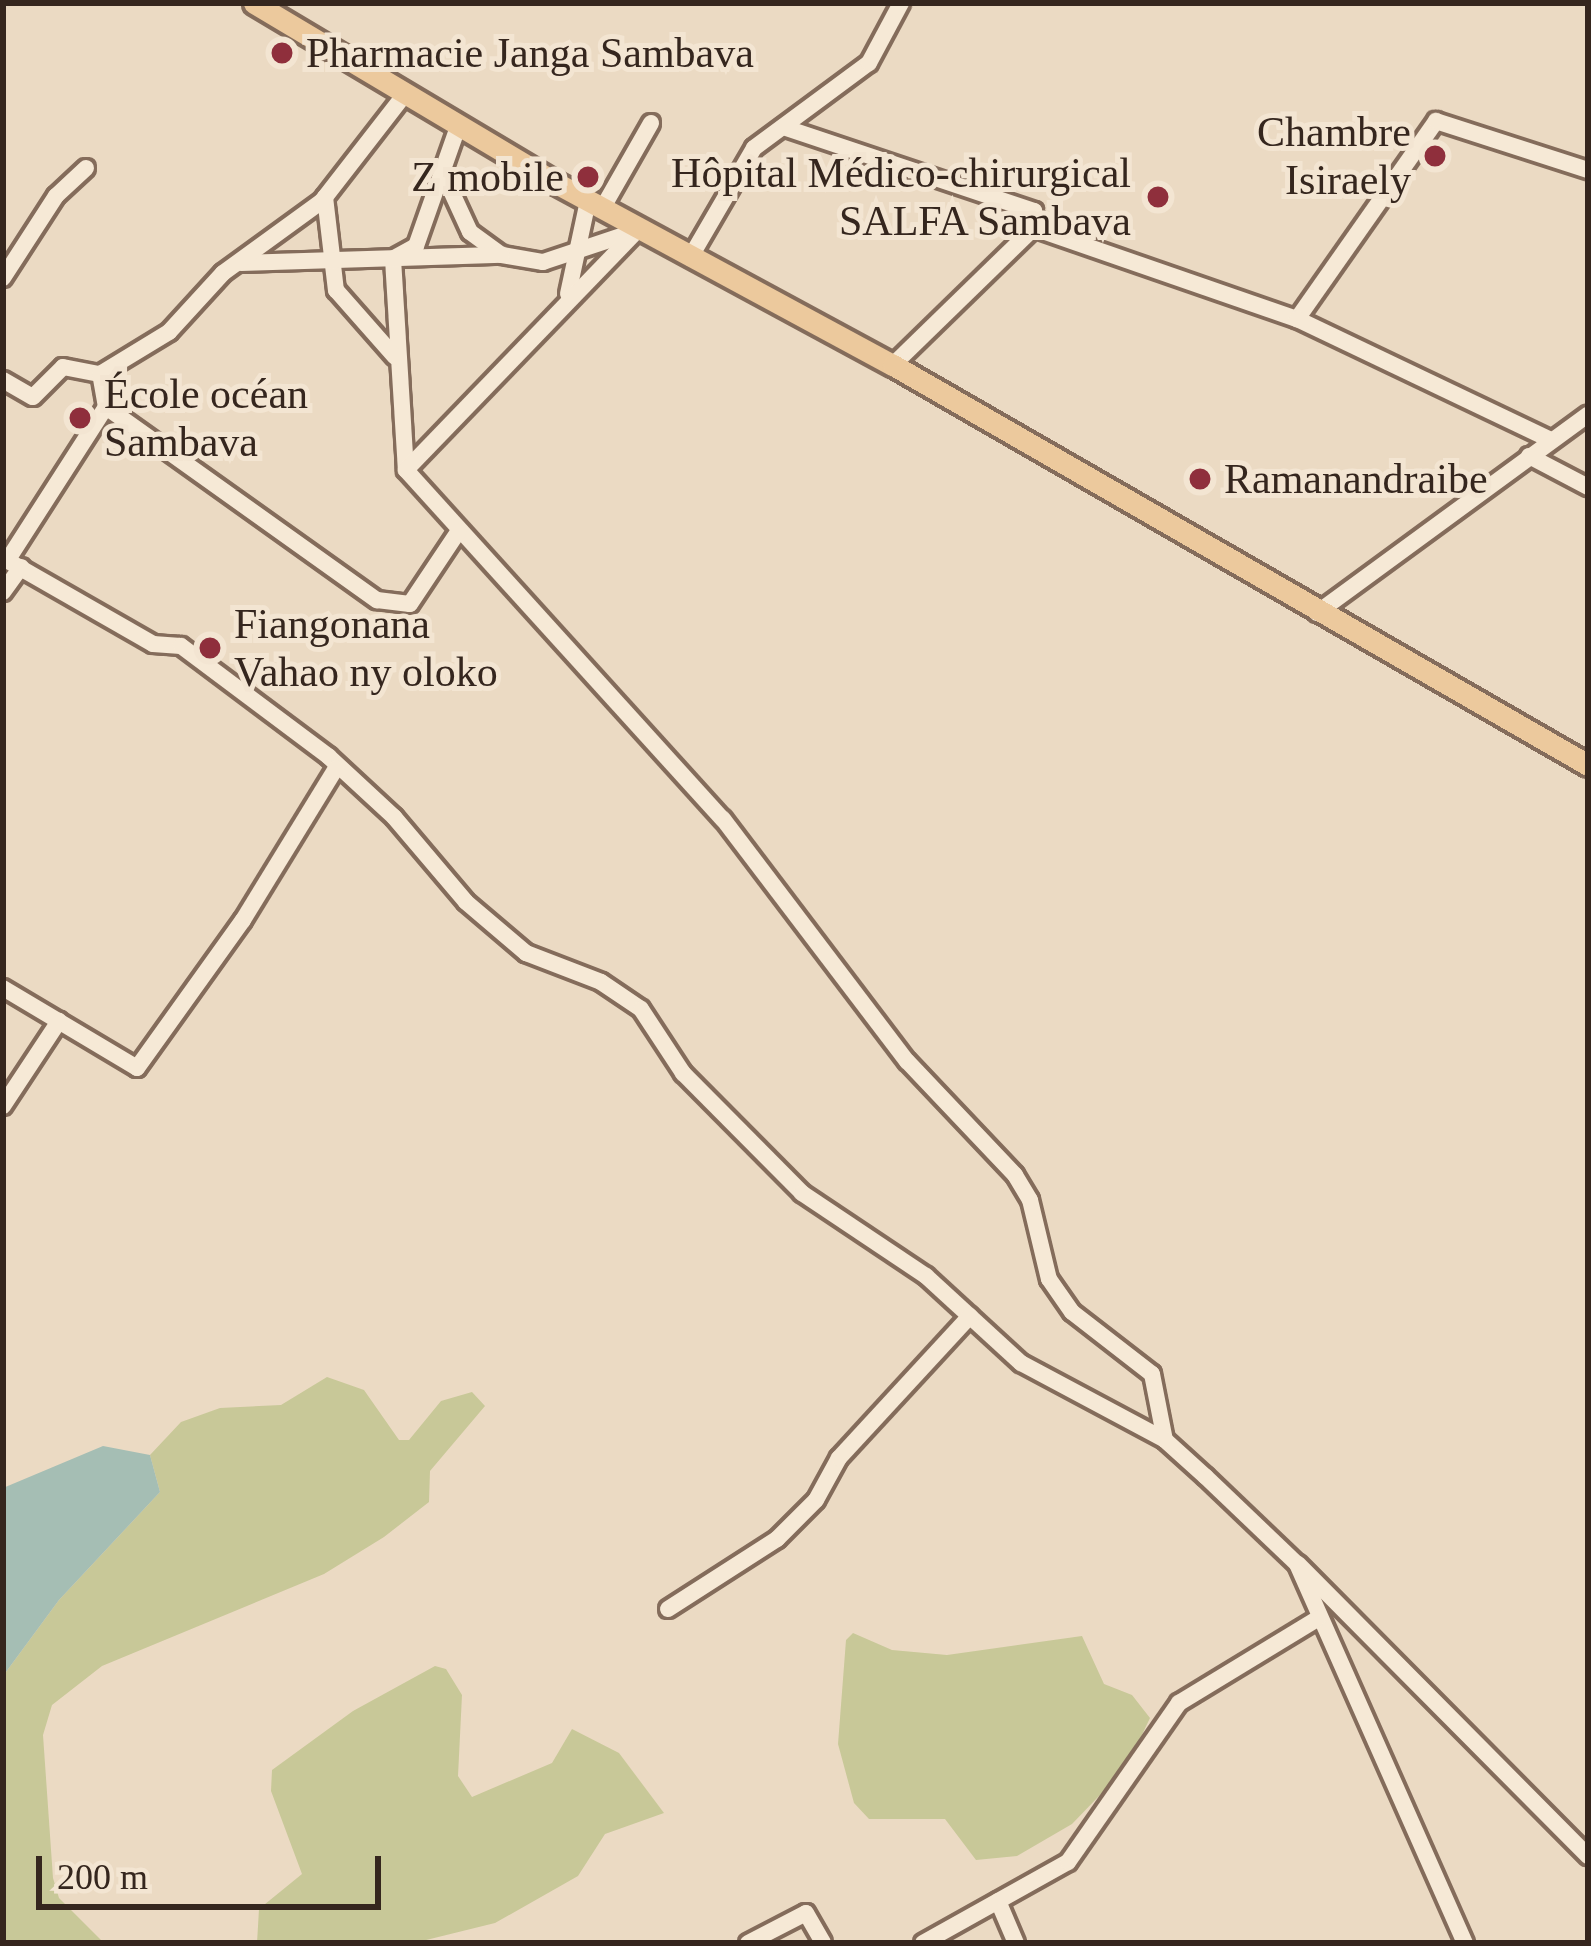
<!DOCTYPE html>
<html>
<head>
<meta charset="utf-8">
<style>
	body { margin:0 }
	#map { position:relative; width:1591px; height:1946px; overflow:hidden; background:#ebdac3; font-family:Georgia,serif }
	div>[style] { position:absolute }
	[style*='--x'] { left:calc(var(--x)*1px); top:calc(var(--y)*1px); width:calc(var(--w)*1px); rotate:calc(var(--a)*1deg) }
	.green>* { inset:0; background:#c8c898 }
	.water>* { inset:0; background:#a5beb4 }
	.roads { filter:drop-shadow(3px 0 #846c5b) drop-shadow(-3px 0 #846c5b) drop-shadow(0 3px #846c5b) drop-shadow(0 -3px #846c5b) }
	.minor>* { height:16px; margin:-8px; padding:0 8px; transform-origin:8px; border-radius:8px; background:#f6e9d6 }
	.major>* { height:21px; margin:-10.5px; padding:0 10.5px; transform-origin:10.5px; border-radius:10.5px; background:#ecc99d }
	.dots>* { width:33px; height:33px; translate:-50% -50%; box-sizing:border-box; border:6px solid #f3e5d2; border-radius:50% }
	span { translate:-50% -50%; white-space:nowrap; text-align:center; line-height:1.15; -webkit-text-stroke:10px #f3e5d2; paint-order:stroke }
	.poi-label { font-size:42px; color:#35261e }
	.left { translate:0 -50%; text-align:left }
	.right { translate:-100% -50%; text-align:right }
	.frame { position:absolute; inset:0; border:6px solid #35261e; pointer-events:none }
	.scale { position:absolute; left:36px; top:1856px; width:345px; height:54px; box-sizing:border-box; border:6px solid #35261e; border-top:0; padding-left:15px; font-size:36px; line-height:42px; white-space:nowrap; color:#35261e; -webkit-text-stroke:9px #f3e5d2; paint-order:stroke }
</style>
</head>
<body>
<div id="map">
	<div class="green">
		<i style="clip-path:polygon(327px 1377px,364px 1390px,399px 1440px,409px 1440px,441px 1401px,472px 1392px,485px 1406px,430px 1471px,429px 1502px,384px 1537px,324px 1574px,102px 1666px,52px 1705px,43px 1735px,53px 1878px,59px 1898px,104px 1943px,3px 1943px,3px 1676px,59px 1600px,160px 1492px,150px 1455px,181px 1422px,220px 1408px,281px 1405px)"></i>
		<i style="clip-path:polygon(853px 1633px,892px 1650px,947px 1655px,1082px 1636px,1104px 1684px,1132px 1695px,1150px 1718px,1126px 1768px,1072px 1824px,1017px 1856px,976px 1860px,945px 1819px,869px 1819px,854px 1803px,838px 1744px,846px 1640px)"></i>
		<i style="clip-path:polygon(435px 1666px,446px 1669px,462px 1695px,458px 1776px,472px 1797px,552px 1763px,572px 1729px,619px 1753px,664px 1813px,605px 1834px,578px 1876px,495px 1923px,414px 1943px,257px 1943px,259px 1909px,302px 1874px,271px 1791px,272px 1770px,353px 1711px)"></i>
	</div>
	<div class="water">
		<i style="clip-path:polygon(103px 1446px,150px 1455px,160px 1492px,59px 1600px,3px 1676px,3px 1488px)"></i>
	</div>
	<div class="roads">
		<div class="minor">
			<i style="--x:459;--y:124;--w:129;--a:109.4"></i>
			<i style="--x:416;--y:246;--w:26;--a:151"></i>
			<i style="--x:393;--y:259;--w:211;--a:86.5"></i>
			<i style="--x:406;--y:470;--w:471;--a:47.8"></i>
			<i style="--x:723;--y:819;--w:304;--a:52.8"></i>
			<i style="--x:907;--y:1061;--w:157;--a:46.5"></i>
			<i style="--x:1015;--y:1175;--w:29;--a:59"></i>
			<i style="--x:1030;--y:1200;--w:81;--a:76.5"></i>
			<i style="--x:1049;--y:1279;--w:40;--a:55.1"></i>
			<i style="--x:1072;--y:1312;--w:101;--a:37.8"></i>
			<i style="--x:1152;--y:1374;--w:67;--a:78.9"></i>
			<i style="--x:783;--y:127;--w:265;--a:18.5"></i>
			<i style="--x:1034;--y:211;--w:17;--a:90"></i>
			<i style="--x:441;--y:169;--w:69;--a:65.3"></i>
			<i style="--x:470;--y:232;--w:39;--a:36"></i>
			<i style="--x:502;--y:255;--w:42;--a:9.7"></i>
			<i style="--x:543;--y:262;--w:89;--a:-18.4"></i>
			<i style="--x:325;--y:197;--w:94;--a:83.3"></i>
			<i style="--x:336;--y:290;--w:89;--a:48.6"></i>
			<i style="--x:602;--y:209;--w:99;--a:-60.3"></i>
			<i style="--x:690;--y:258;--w:127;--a:-59.8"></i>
			<i style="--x:754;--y:148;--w:143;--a:-36.5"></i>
			<i style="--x:869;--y:63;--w:68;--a:-61.9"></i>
			<i style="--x:241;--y:263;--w:261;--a:-1.8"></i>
			<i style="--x:3;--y:278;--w:98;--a:-57.1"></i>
			<i style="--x:56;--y:196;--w:41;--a:-43"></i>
			<i style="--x:568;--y:294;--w:95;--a:-77.9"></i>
			<i style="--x:1297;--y:319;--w:242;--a:-54.9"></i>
			<i style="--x:1436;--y:121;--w:160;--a:17.9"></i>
			<i style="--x:893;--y:365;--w:197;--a:-44.2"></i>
			<i style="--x:1034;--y:228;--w:278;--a:19.1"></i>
			<i style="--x:1297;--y:319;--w:279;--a:25.5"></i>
			<i style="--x:3;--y:380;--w:34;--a:30"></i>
			<i style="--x:33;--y:397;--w:42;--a:-45"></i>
			<i style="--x:63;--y:367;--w:38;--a:11"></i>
			<i style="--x:106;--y:407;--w:333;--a:35.5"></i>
			<i style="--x:377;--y:600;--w:33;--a:7"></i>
			<i style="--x:410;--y:604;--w:87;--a:-56.3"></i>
			<i style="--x:1529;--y:456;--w:67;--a:27.7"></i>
			<i style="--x:406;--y:470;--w:335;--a:-46"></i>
			<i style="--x:3;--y:558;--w:173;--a:29.8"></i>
			<i style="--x:153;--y:644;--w:28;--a:4"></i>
			<i style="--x:181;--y:646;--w:184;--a:36.8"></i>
			<i style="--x:328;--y:756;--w:90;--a:42.7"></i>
			<i style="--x:394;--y:817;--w:111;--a:49.7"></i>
			<i style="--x:466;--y:902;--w:79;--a:40.4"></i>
			<i style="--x:526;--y:953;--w:80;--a:21.1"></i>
			<i style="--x:601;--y:982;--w:48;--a:34"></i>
			<i style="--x:641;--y:1009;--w:77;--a:56.7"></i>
			<i style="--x:683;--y:1073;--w:169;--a:45.2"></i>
			<i style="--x:802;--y:1193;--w:149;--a:33.8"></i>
			<i style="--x:926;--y:1276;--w:129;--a:42.5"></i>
			<i style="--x:1021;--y:1363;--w:163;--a:28.1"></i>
			<i style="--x:1165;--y:1440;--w:55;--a:42.1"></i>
			<i style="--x:1206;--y:1477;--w:126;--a:43.7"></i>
			<i style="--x:1297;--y:1564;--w:415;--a:66.1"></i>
			<i style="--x:7;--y:561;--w:183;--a:-57.3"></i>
			<i style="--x:106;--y:407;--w:34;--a:-100"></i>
			<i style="--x:100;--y:374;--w:81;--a:-31.3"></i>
			<i style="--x:169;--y:332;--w:80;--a:-47.5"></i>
			<i style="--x:223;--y:273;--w:122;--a:-36"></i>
			<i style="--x:322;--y:201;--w:135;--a:-52.2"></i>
			<i style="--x:3;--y:592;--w:31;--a:-54"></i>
			<i style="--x:1317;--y:613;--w:336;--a:-36.2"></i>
			<i style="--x:3;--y:988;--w:156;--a:30.8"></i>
			<i style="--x:137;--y:1068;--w:182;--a:-54.4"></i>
			<i style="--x:243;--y:920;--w:178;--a:-58.5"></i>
			<i style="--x:3;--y:1106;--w:102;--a:-56.6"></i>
			<i style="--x:1298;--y:1564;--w:412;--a:45.2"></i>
			<i style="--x:668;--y:1609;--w:130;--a:-32.7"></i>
			<i style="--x:777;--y:1539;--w:55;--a:-45"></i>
			<i style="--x:816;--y:1500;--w:48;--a:-61.3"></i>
			<i style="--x:839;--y:1458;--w:193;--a:-47.3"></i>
			<i style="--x:998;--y:1901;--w:46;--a:66.8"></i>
			<i style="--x:748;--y:1943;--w:65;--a:-27.3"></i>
			<i style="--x:806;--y:1913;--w:34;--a:60"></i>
			<i style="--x:923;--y:1943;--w:166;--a:-29.2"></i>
			<i style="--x:1068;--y:1862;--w:194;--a:-55.1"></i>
			<i style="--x:1179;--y:1703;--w:162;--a:-31.3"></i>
		</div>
		<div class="major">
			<i style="--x:254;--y:3;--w:352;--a:30.8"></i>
			<i style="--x:556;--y:183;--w:383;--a:28.4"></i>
			<i style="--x:893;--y:365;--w:802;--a:29.92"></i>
		</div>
	</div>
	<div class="dots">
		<i style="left:282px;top:53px;background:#8f2f3c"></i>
		<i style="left:1435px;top:156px;background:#8f2f3c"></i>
		<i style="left:588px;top:177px;background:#8f2f3c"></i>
		<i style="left:1158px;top:197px;background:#8f2f3c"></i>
		<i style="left:80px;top:418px;background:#8f2f3c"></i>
		<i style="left:1200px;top:479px;background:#8f2f3c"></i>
		<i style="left:210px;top:648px;background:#8f2f3c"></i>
	</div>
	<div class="poi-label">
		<span class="left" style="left:306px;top:53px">Pharmacie Janga Sambava</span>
		<span class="right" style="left:1411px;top:156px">Chambre<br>Isiraely</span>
		<span class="right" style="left:1131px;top:197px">Hôpital Médico-chirurgical<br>SALFA Sambava</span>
		<span class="right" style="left:564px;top:177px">Z mobile</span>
		<span class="left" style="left:104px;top:418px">École océan<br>Sambava</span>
		<span class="left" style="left:1224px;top:479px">Ramanandraibe</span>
		<span class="left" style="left:234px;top:648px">Fiangonana<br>Vahao ny oloko</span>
	</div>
	<div class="frame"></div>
	<div class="scale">200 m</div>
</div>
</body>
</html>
